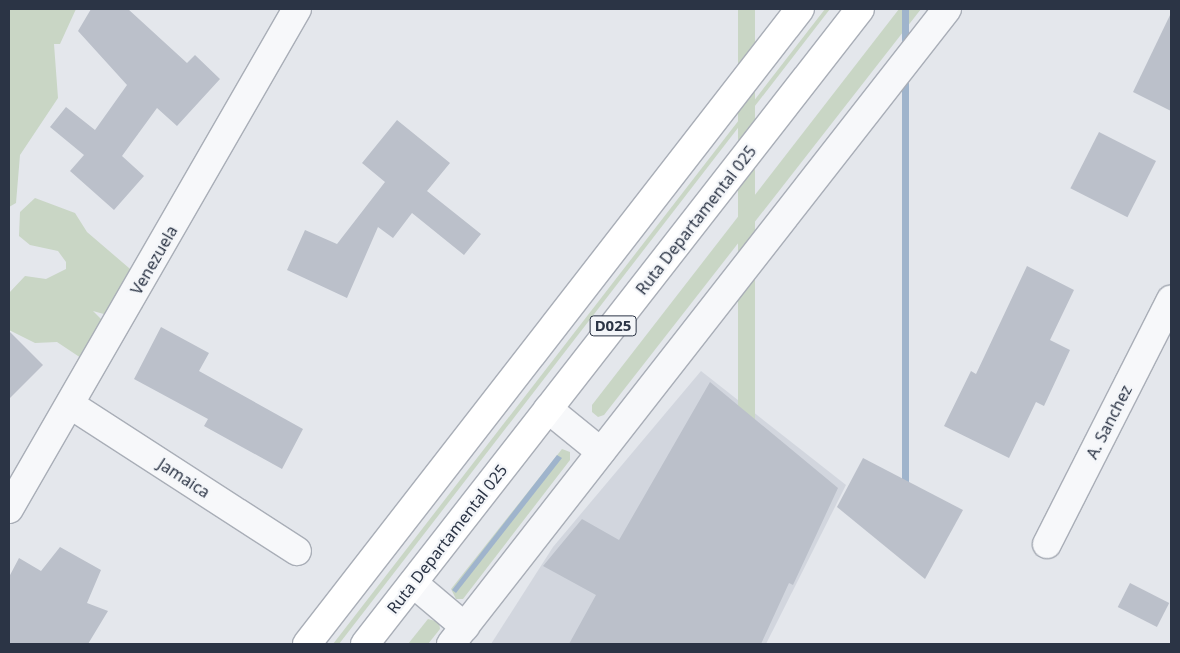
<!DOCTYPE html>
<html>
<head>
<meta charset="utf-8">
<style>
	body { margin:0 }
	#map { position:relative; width:1180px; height:653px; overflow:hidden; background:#e4e7ec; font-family:"Noto Sans",sans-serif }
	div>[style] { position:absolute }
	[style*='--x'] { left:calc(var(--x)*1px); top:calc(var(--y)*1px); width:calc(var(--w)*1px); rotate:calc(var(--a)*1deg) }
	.built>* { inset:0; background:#d2d6de }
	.green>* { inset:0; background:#c9d6c5; transform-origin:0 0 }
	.water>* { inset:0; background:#9fb4cc; transform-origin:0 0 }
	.building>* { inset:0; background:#bbc0ca; transform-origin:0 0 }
	.roads { filter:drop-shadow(1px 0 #a9aeb7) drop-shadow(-1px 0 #a9aeb7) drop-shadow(0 1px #a9aeb7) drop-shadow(0 -1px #a9aeb7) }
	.minor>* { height:28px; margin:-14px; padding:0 14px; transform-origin:14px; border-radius:14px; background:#f7f8fa }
	.highway>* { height:28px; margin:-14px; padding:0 14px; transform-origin:14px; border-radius:14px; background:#fff }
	span { translate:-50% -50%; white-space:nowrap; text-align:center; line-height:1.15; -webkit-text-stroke:4.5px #f4f6f9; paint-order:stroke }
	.shield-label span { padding:1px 4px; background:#f4f6f9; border:1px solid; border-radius:4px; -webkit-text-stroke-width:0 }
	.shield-label { font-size:15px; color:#2b3445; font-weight:700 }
	.street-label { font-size:16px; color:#2b3445 }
	.frame { position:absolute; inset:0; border:10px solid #2b3445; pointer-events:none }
</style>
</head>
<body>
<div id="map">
	<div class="built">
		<i style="clip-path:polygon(701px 371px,846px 485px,766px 644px,491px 644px,553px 547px)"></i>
	</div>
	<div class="green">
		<i style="clip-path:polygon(9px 9px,76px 9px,60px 44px,54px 44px,58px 98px,20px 155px,16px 203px,9px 207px)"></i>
		<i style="left:738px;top:9px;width:17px;height:803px"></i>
		<i style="clip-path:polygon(825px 9px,830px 9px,339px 644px,333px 644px)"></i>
		<i style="clip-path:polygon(899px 9px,921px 9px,604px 415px,598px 417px,592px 412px,592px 405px)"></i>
		<i style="clip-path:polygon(35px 198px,75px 213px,87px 232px,143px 280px,143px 308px,131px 316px,118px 318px,93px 311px,117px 335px,87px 362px,57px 342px,35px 343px,9px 330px,9px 293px,25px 276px,46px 279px,66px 269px,66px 262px,58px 251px,30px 245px,19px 236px,20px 212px)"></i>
		<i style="clip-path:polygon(562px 449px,570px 452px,570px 460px,463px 599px,456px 599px,451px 589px)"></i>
		<i style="clip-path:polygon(428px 619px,439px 622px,440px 629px,428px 644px,408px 644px)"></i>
	</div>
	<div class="water">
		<i style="left:902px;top:9px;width:7px;height:505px"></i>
		<i style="clip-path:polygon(557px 455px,562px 458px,456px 593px,452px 590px)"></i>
	</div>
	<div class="building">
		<i style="clip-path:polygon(91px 9px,128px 9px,187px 63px,195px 55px,220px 79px,177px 126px,157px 108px,122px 156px,144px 176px,114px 210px,70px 171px,84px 155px,50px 127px,66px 107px,95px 130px,127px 85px,78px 31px)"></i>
		<i style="clip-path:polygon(1171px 13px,1171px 111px,1133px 92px)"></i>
		<i style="clip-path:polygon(397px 120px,450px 163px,427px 191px,481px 234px,464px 255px,412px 213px,393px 238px,378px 227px,347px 298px,287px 270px,305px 230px,337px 244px,385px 182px,362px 163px)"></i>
		<i style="left:1099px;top:132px;width:64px;height:63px;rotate:27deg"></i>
		<i style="clip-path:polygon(1027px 266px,1074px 290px,1050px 340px,1070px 350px,1044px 406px,1036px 402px,1009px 458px,944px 426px,971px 371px,976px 374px)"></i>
		<i style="clip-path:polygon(161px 327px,209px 353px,199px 371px,303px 429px,282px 469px,204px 426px,208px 419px,134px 379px)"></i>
		<i style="clip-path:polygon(9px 331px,43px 365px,9px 399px)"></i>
		<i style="clip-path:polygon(710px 382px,838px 488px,793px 585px,789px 583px,761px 644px,569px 644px,596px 595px,543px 566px,582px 519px,619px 540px)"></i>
		<i style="clip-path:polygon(863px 458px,963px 510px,925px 579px,837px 507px)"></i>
		<i style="clip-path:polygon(60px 547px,101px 570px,87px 603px,108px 611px,88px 644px,9px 644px,9px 577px,19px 558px,41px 571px)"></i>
		<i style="left:1130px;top:583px;width:44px;height:27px;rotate:27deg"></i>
	</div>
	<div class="roads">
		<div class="minor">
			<i style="--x:71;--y:405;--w:269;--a:32.9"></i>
			<i style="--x:548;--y:409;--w:68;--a:39.1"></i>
			<i style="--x:9;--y:509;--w:577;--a:-60.06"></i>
			<i style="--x:1047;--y:544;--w:274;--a:-63.1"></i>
			<i style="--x:413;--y:583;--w:68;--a:40.2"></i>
			<i style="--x:451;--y:644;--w:806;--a:-52.01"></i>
		</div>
		<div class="highway">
			<i style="--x:307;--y:644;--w:804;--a:-52.18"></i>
			<i style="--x:365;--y:644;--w:805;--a:-52.06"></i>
		</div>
	</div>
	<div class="shield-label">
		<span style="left:613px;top:326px">D025</span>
	</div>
	<div class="street-label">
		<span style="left:696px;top:220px;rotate:-52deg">Ruta Departamental 025</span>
		<span style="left:154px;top:260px;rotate:-60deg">Venezuela</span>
		<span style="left:1109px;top:422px;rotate:-63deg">A. Sanchez</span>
		<span style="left:184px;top:478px;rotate:33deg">Jamaica</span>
		<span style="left:447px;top:539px;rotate:-52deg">Ruta Departamental 025</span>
	</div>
	<div class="frame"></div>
</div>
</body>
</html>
